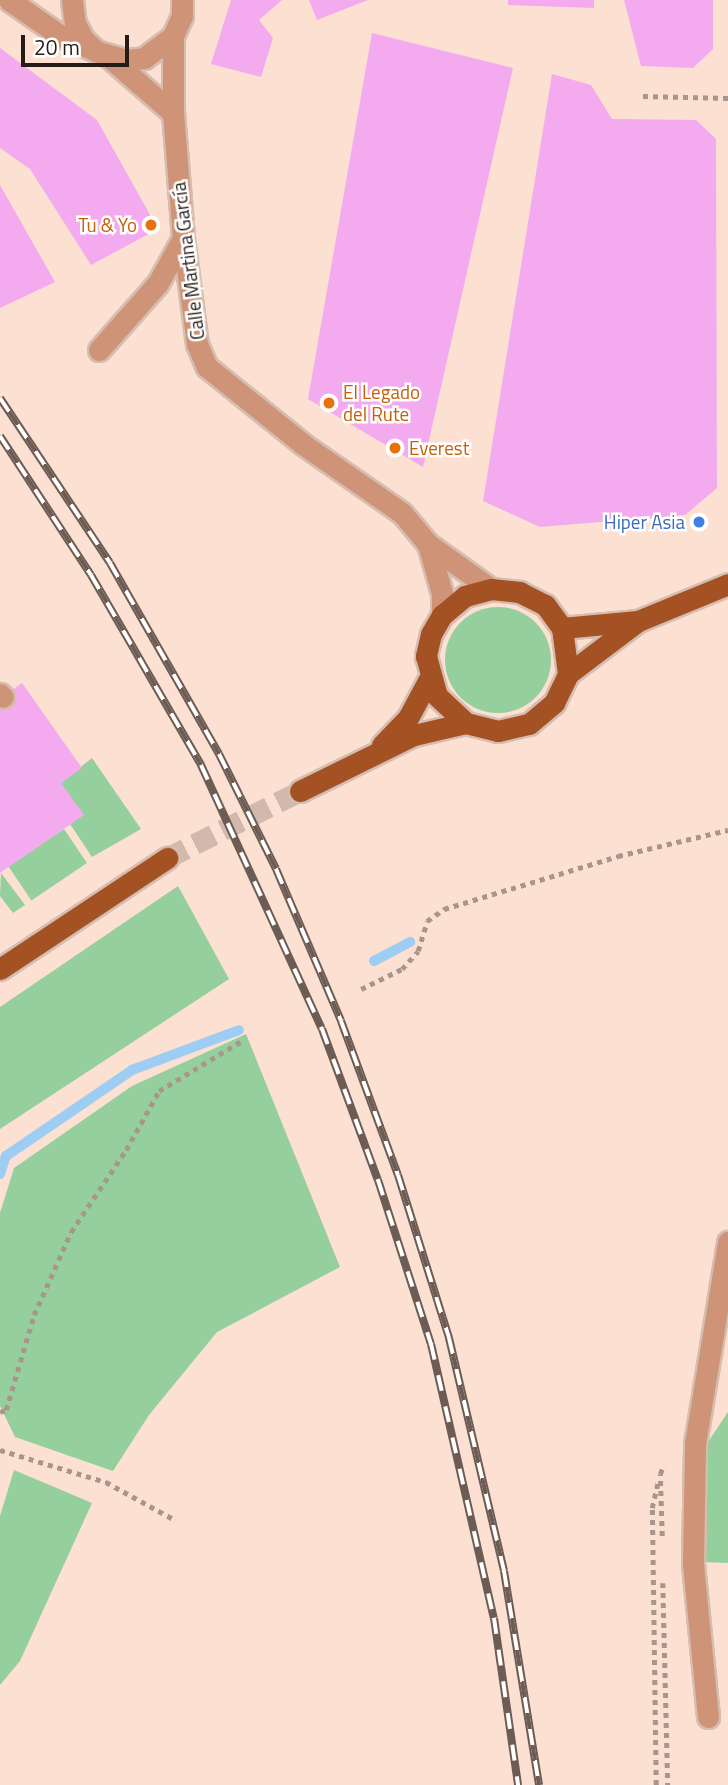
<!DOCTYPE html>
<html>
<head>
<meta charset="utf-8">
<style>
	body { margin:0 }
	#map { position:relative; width:728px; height:1785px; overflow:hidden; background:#fce0d2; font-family:"Titillium Web",sans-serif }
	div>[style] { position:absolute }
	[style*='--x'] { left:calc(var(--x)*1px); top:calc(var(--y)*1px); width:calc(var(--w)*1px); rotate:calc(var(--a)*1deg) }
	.green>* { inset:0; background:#95cf9d; transform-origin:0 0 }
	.round { border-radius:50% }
	.stream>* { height:10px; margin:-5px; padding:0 5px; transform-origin:5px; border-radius:5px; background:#9ecdf3 }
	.building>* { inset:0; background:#f3aaef }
	.major-tunnel>* { height:21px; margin-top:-10.5px; transform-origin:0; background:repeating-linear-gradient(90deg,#d1b9ad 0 21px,transparent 0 31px) }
	.path>* { height:4.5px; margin-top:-2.25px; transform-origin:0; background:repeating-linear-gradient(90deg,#aa958b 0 5px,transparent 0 10px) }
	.roads { filter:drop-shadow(2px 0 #d5bdb0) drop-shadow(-2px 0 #d5bdb0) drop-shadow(0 2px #d5bdb0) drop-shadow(0 -2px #d5bdb0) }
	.minor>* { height:21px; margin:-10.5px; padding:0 10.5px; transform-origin:10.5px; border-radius:10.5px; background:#cf9478 }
	.major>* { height:21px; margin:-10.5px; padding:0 10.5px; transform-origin:10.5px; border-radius:10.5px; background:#a45124 }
	.rail>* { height:8px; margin-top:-4px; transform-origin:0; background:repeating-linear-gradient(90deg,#fff 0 16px,#6c5c54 0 32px); box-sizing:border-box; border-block:2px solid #6c5c54 }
	.dots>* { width:19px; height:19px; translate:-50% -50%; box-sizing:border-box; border:4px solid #fff; border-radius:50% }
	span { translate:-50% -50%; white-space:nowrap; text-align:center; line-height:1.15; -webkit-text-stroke:5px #fff; paint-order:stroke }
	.food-label { font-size:19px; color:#c56008 }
	.right { translate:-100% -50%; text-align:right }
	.left { translate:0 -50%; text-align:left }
	.street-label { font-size:19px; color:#251c17 }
	.shop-label { font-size:19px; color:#366cbe }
	.scale { position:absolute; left:21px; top:35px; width:108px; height:32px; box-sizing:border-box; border:4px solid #251c17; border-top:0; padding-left:9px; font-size:21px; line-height:24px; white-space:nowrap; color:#251c17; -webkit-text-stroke:5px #fff; paint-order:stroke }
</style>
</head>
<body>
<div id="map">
	<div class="green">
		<i class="round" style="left:445px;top:607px;width:106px;height:106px"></i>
		<i style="clip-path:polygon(92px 758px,141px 829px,92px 857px,70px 824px,61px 783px)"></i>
		<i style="left:64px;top:829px;width:41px;height:67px;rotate:56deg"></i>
		<i style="clip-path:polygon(1px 873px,25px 905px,13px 913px,0 896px)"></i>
		<i style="clip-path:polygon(178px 886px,229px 979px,0 1129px,0 1007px)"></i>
		<i style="clip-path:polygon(246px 1034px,340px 1267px,217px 1332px,149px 1415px,113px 1471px,15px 1437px,0 1406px,0 1213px,14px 1168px,132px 1086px)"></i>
		<i style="clip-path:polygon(728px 1412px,728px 1563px,702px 1562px,708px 1442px)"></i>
		<i style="clip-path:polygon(14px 1470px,92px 1503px,20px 1661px,0 1685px,0 1516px)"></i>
	</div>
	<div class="stream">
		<i style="--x:374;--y:961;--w:41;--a:-27.8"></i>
		<i style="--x:0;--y:1174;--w:19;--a:-72"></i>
		<i style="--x:6;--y:1156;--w:153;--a:-34.3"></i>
		<i style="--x:132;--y:1070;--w:114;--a:-20.5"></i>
	</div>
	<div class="building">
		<i style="clip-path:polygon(231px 0,282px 0,259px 20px,273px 38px,261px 77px,211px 64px)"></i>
		<i style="clip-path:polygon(309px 0,368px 0,317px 20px)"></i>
		<i style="clip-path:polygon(508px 0,594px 0,594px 8px,508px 5px)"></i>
		<i style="clip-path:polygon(624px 0,713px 0,713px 49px,693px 68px,641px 66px)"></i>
		<i style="clip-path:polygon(372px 33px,513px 68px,423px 467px,308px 399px)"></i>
		<i style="clip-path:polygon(0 48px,97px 120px,158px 229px,91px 265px,30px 169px,0 148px)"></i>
		<i style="clip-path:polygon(552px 74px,591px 85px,612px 119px,696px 120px,716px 139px,717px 488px,685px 515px,540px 527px,483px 501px)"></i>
		<i style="clip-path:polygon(0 185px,55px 282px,0 308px)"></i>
		<i style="clip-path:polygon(22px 683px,82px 768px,61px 783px,84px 815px,0 873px,0 699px)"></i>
	</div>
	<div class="major-tunnel">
		<i style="--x:167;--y:858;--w:149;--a:-26.7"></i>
	</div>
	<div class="path">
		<i style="--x:643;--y:96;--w:85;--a:1.3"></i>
		<i style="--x:361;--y:989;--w:46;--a:-26"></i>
		<i style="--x:402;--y:969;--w:24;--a:-48"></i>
		<i style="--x:418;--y:951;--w:31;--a:-73"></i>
		<i style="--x:427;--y:921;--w:21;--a:-35"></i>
		<i style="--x:444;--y:909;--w:182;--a:-16.9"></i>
		<i style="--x:618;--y:856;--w:113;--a:-13.3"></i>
		<i style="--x:0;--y:1412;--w:6;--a:-18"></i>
		<i style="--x:6;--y:1410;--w:99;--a:-73.6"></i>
		<i style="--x:34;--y:1315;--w:91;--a:-66"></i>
		<i style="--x:71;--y:1232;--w:99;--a:-56.1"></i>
		<i style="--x:126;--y:1150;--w:68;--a:-60.8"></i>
		<i style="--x:159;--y:1091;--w:100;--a:-31.2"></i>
		<i style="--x:0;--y:1450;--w:111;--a:16.8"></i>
		<i style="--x:106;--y:1482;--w:79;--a:28.8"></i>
		<i style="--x:662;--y:1536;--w:62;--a:-91.8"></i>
		<i style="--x:660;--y:1474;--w:10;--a:-66"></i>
		<i style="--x:663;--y:1583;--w:202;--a:88.6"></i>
		<i style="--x:656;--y:1785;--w:277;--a:-90.8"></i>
		<i style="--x:652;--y:1508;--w:27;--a:-77"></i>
	</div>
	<div class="roads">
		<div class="minor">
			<i style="--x:9;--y:0;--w:63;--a:34.7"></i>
			<i style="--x:61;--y:36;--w:33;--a:23"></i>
			<i style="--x:72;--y:0;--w:23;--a:83"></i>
			<i style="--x:75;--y:23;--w:18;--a:63"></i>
			<i style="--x:83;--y:39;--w:18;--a:43"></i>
			<i style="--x:96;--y:51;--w:31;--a:17"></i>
			<i style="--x:126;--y:60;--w:18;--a:-6"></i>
			<i style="--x:144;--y:58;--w:36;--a:-37"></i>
			<i style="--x:173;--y:36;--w:22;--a:-66"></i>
			<i style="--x:182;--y:16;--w:16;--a:-90"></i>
			<i style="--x:173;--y:36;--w:77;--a:90"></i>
			<i style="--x:173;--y:113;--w:125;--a:85.4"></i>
			<i style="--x:183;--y:238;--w:107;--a:82.5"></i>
			<i style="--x:197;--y:344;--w:25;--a:67"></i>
			<i style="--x:207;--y:367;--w:124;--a:38.8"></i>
			<i style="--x:304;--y:445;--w:119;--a:34.8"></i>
			<i style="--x:402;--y:513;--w:40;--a:50"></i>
			<i style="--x:428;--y:544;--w:77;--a:35.5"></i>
			<i style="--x:109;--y:57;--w:85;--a:41.2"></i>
			<i style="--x:99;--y:350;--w:89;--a:-48.6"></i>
			<i style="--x:158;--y:283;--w:51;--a:-60.9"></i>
			<i style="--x:428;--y:544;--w:51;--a:74.1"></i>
			<i style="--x:442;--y:593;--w:22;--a:90"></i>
			<i style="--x:0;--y:694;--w:4;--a:45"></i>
			<i style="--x:708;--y:1717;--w:155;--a:-95.6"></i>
			<i style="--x:693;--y:1563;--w:119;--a:-89"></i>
			<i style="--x:695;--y:1444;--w:205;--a:-80.7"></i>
		</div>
		<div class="major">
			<i style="--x:562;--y:628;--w:76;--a:-5.3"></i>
			<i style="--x:568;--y:674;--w:46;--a:-97.4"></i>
			<i style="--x:562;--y:628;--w:29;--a:-126"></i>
			<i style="--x:545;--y:605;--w:28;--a:-153"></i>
			<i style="--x:520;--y:592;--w:29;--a:-174"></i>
			<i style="--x:491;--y:589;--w:27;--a:165"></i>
			<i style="--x:465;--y:596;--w:30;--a:140"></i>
			<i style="--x:442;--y:615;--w:22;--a:120"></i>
			<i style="--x:431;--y:634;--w:23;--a:103"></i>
			<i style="--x:426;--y:656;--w:41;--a:74.6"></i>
			<i style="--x:437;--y:696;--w:40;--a:43"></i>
			<i style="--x:466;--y:723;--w:33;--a:14"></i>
			<i style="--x:498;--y:731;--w:32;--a:-13"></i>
			<i style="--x:529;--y:724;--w:33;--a:-40"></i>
			<i style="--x:554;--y:703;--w:32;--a:-64"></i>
			<i style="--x:568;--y:674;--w:88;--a:-37.1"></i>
			<i style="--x:638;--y:621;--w:97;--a:-22.3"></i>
			<i style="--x:382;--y:745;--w:37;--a:-46"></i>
			<i style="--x:408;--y:718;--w:44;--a:-61.7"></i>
			<i style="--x:300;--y:791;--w:127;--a:-26.2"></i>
			<i style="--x:414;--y:735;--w:53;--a:-13"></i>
			<i style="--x:0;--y:969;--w:201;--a:-33.6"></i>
		</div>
	</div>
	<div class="rail">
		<i style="--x:0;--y:398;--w:198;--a:56.3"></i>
		<i style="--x:110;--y:563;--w:220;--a:60.3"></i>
		<i style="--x:219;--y:754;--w:128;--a:63.6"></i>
		<i style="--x:276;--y:869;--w:165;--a:66.8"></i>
		<i style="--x:341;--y:1021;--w:164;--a:69.7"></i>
		<i style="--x:398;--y:1175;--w:171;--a:72.6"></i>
		<i style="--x:449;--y:1338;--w:239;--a:76.7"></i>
		<i style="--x:504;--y:1571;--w:217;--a:80.7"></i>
		<i style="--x:0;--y:436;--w:166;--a:56.8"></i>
		<i style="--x:91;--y:575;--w:220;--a:59.9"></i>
		<i style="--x:201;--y:765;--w:290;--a:65.4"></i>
		<i style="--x:322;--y:1029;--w:161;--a:69.7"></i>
		<i style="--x:378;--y:1180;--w:172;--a:72.1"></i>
		<i style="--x:431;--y:1344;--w:281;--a:77.1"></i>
		<i style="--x:494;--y:1618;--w:169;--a:81.8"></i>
	</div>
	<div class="dots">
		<i style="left:151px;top:225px;background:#e8710a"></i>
		<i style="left:329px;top:403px;background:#e8710a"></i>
		<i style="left:395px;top:448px;background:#e8710a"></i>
		<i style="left:699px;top:522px;background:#3f7fe0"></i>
	</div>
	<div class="food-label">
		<span class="right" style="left:137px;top:225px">Tu &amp; Yo</span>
		<span class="left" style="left:343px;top:403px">El Legado<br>del Rute</span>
		<span class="left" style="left:409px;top:448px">Everest</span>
	</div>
	<div class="street-label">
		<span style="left:188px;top:261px;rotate:-97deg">Calle Martina García</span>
	</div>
	<div class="shop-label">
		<span class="right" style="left:685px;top:522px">Hiper Asia</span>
	</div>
	<div class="scale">20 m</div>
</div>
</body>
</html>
